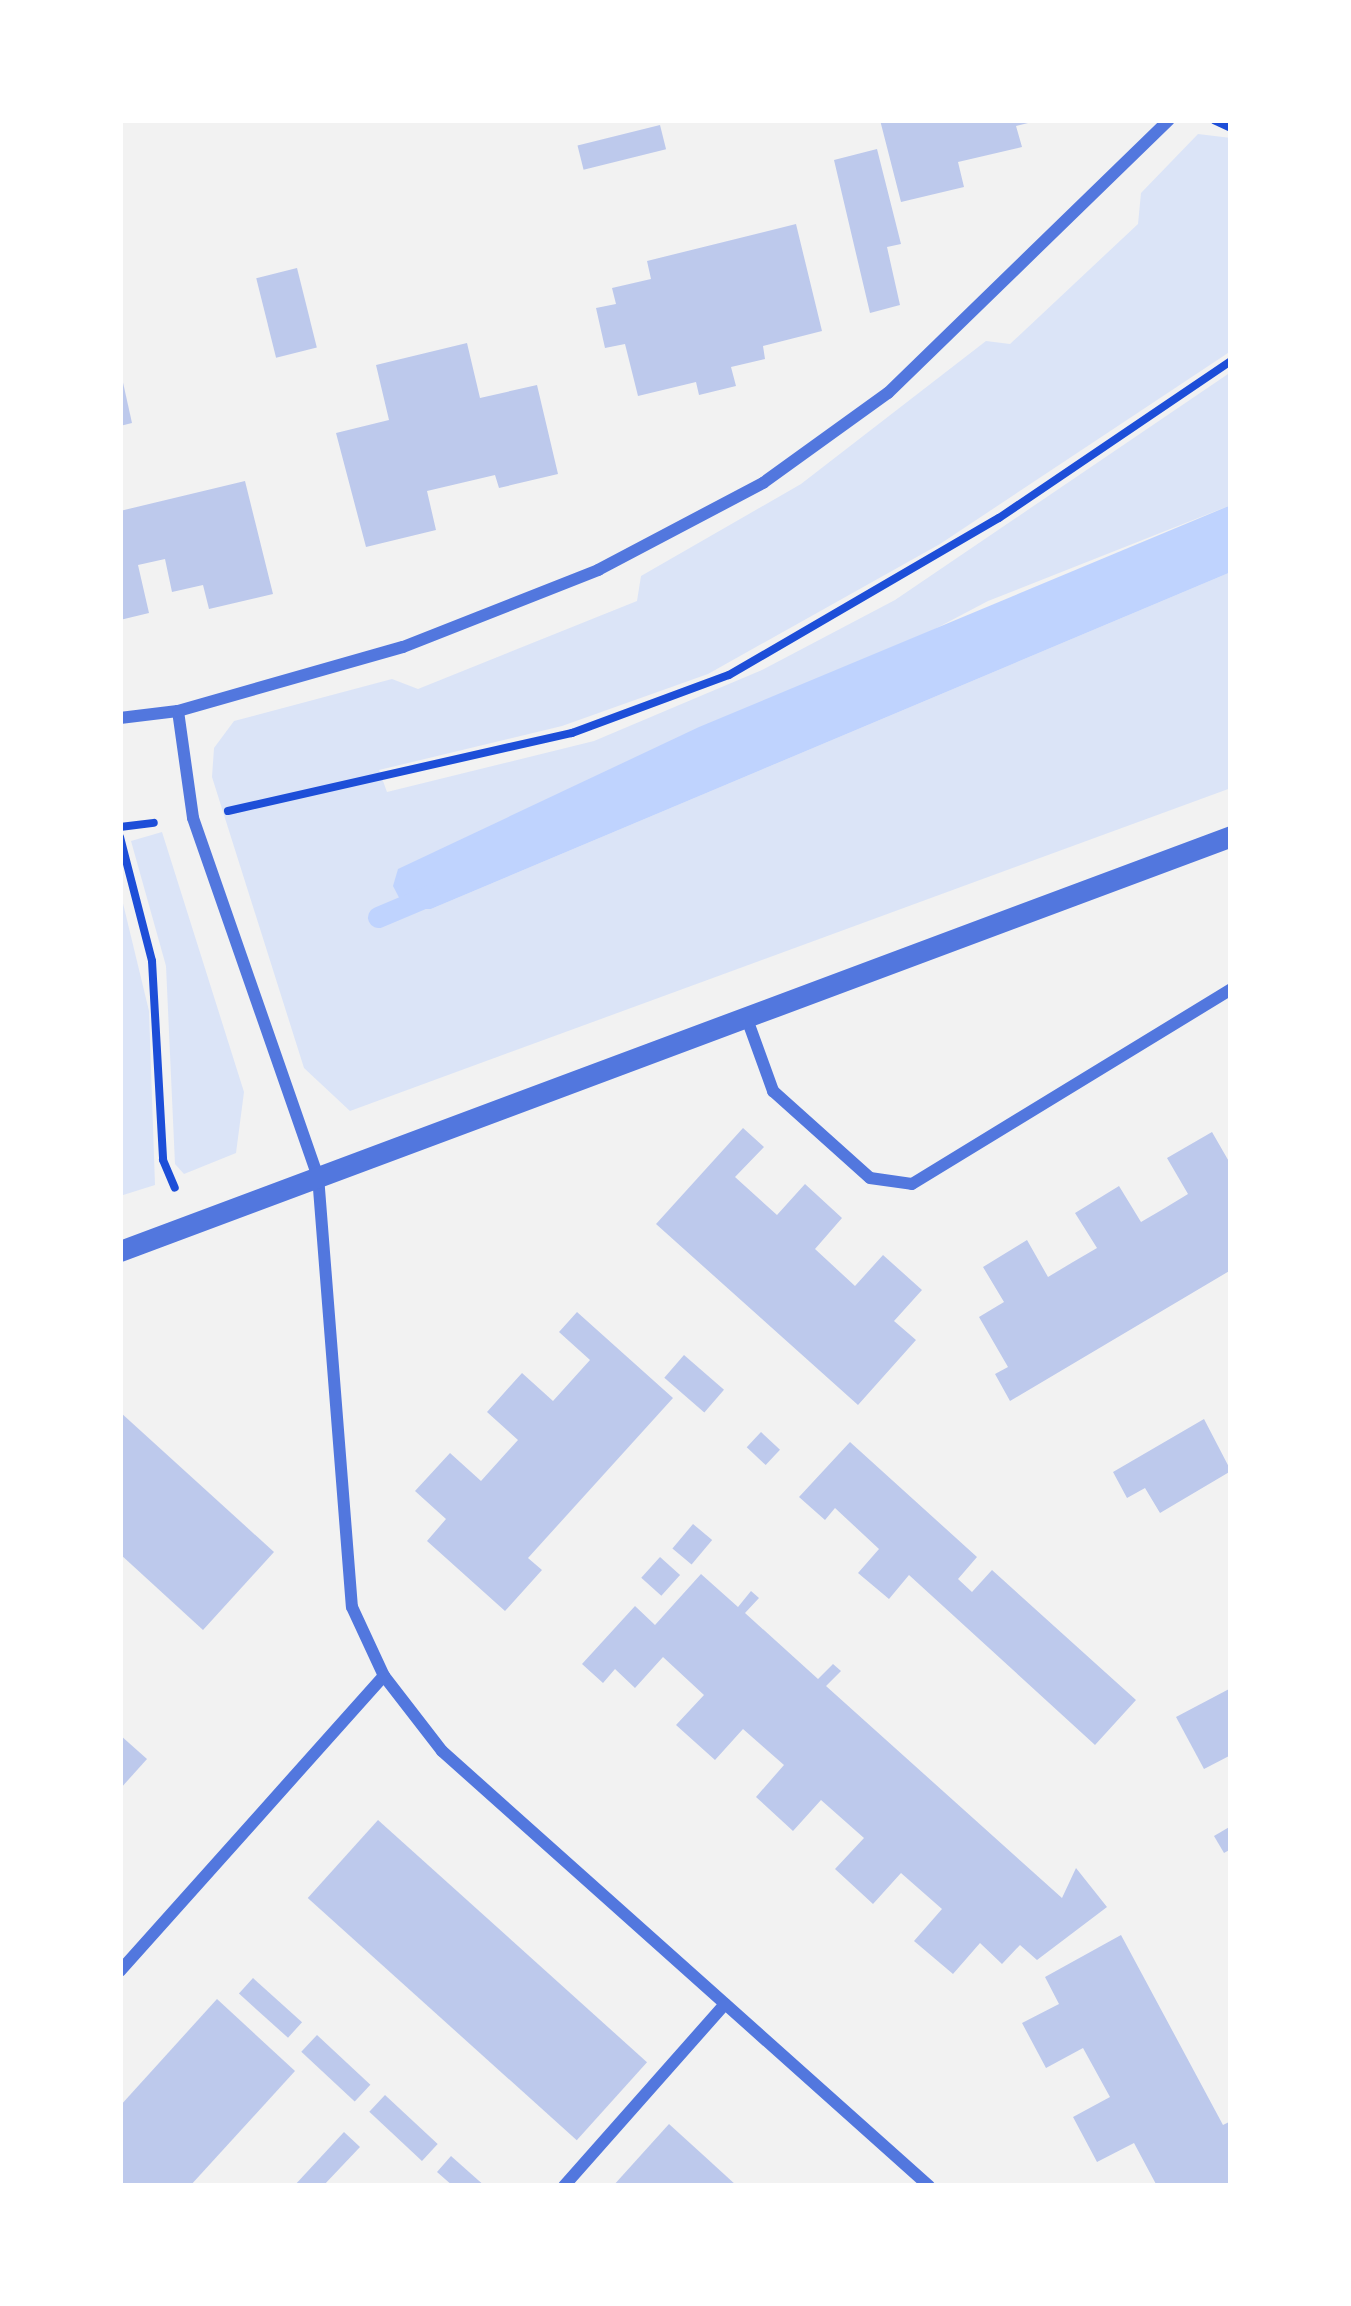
<!DOCTYPE html>
<html>
<head>
<meta charset="utf-8">
<style>
	body { margin:0 }
	#map { position:relative; width:1351px; height:2306px; overflow:hidden; background:#f2f2f2; font-family:"DM Sans",sans-serif }
	div>[style] { position:absolute }
	[style*='--x'] { left:calc(var(--x)*1px); top:calc(var(--y)*1px); width:calc(var(--w)*1px); rotate:calc(var(--a)*1deg) }
	.green>* { inset:0; background:#dbe4f7 }
	.water>* { inset:0; background:#bfd3fe }
	.stream>* { height:21px; margin:-10.5px; padding:0 10.5px; transform-origin:10.5px; border-radius:10.5px; background:#bfd3fe }
	.building>* { inset:0; background:#bdc9ec; transform-origin:0 0 }
	.path>* { height:8px; margin:-4px; padding:0 4px; transform-origin:4px; border-radius:4px; background:#1d4ed8 }
	.minor>* { height:12px; margin:-6px; padding:0 6px; transform-origin:6px; border-radius:6px; background:#5277de }
	.tertiary>* { height:21px; margin:-10.5px; padding:0 10.5px; transform-origin:10.5px; border-radius:10.5px; background:#5277de }
	span { translate:-50% -50%; white-space:nowrap; text-align:center; line-height:1.15; -webkit-text-stroke:10px #fff; paint-order:stroke }
	.frame { position:absolute; inset:0; border:123px solid #fff; pointer-events:none }
</style>
</head>
<body>
<div id="map">
	<div class="green">
		<i style="clip-path:polygon(1198px 134px,1231px 138px,1231px 351px,940px 544px,708px 674px,562px 726px,379px 770px,387px 792px,594px 741px,762px 670px,895px 600px,1231px 372px,1231px 505px,988px 601px,405px 908px,431px 909px,1231px 572px,1231px 788px,350px 1111px,304px 1068px,212px 777px,214px 748px,234px 721px,392px 679px,418px 689px,637px 601px,641px 576px,801px 484px,986px 341px,1010px 344px,1138px 224px,1141px 193px)"></i>
		<i style="clip-path:polygon(162px 832px,244px 1092px,236px 1153px,184px 1174px,175px 1164px,166px 966px,131px 841px)"></i>
		<i style="clip-path:polygon(120px 891px,149px 1011px,155px 1185px,120px 1196px)"></i>
	</div>
	<div class="water">
		<i style="clip-path:polygon(1231px 505px,1231px 572px,431px 909px,405px 909px,393px 886px,398px 869px,699px 727px)"></i>
	</div>
	<div class="stream">
		<i style="--x:378;--y:917;--w:56;--a:-22.9"></i>
	</div>
	<div class="building">
		<i style="clip-path:polygon(880px 120px,1032px 120px,1032px 122px,1016px 126px,1022px 147px,958px 162px,964px 187px,901px 202px)"></i>
		<i style="left:660px;top:125px;width:25px;height:85px;rotate:76deg"></i>
		<i style="clip-path:polygon(877px 149px,901px 244px,887px 247px,900px 305px,870px 313px,834px 160px)"></i>
		<i style="clip-path:polygon(796px 224px,822px 331px,763px 346px,765px 359px,731px 367px,736px 386px,699px 395px,696px 382px,638px 396px,625px 344px,605px 348px,596px 308px,616px 304px,612px 288px,651px 279px,647px 261px)"></i>
		<i style="left:297px;top:268px;width:82px;height:42px;rotate:76deg"></i>
		<i style="clip-path:polygon(467px 343px,480px 398px,537px 385px,558px 474px,499px 488px,495px 475px,427px 491px,436px 530px,366px 547px,336px 433px,389px 420px,376px 365px)"></i>
		<i style="clip-path:polygon(122px 378px,132px 423px,120px 426px,120px 379px)"></i>
		<i style="clip-path:polygon(245px 481px,273px 594px,209px 609px,203px 585px,172px 592px,165px 559px,138px 565px,149px 613px,120px 620px,120px 511px)"></i>
		<i style="clip-path:polygon(743px 1128px,764px 1147px,735px 1177px,777px 1215px,805px 1184px,842px 1218px,815px 1249px,855px 1286px,883px 1255px,922px 1290px,894px 1321px,916px 1340px,858px 1405px,656px 1224px)"></i>
		<i style="clip-path:polygon(1212px 1132px,1231px 1165px,1231px 1270px,1010px 1401px,995px 1374px,1008px 1367px,979px 1317px,1004px 1302px,983px 1267px,1027px 1240px,1048px 1277px,1073px 1262px,1097px 1248px,1075px 1213px,1119px 1186px,1141px 1222px,1165px 1208px,1188px 1194px,1167px 1158px)"></i>
		<i style="clip-path:polygon(577px 1312px,673px 1398px,528px 1558px,542px 1570px,505px 1611px,427px 1541px,446px 1519px,415px 1491px,450px 1453px,481px 1481px,518px 1440px,487px 1412px,522px 1373px,553px 1401px,590px 1360px,559px 1332px)"></i>
		<i style="left:684px;top:1355px;width:53px;height:30px;rotate:41deg"></i>
		<i style="clip-path:polygon(120px 1412px,274px 1552px,203px 1630px,120px 1554px)"></i>
		<i style="clip-path:polygon(1204px 1419px,1231px 1471px,1160px 1513px,1145px 1488px,1127px 1498px,1113px 1472px)"></i>
		<i style="left:761px;top:1432px;width:26px;height:21px;rotate:43deg"></i>
		<i style="clip-path:polygon(850px 1442px,977px 1557px,958px 1579px,972px 1592px,992px 1570px,1136px 1700px,1095px 1745px,909px 1575px,889px 1599px,858px 1573px,879px 1549px,835px 1508px,825px 1520px,799px 1497px)"></i>
		<i style="left:693px;top:1524px;width:25px;height:32px;rotate:40deg"></i>
		<i style="left:660px;top:1557px;width:27px;height:28px;rotate:42deg"></i>
		<i style="clip-path:polygon(701px 1574px,738px 1607px,751px 1591px,759px 1598px,745px 1613px,818px 1679px,833px 1664px,841px 1671px,826px 1686px,1062px 1898px,1076px 1868px,1107px 1907px,1037px 1960px,1020px 1945px,1002px 1964px,980px 1943px,953px 1974px,914px 1941px,942px 1909px,901px 1873px,873px 1904px,835px 1869px,864px 1838px,821px 1800px,793px 1831px,756px 1797px,784px 1765px,743px 1729px,715px 1760px,676px 1725px,704px 1695px,663px 1657px,635px 1688px,615px 1669px,603px 1683px,582px 1664px,635px 1606px,655px 1625px)"></i>
		<i style="clip-path:polygon(1231px 1688px,1231px 1755px,1204px 1769px,1176px 1717px)"></i>
		<i style="clip-path:polygon(120px 1735px,147px 1759px,120px 1789px)"></i>
		<i style="left:378px;top:1820px;width:362px;height:105px;rotate:42deg"></i>
		<i style="clip-path:polygon(1231px 1826px,1231px 1849px,1224px 1853px,1214px 1836px)"></i>
		<i style="clip-path:polygon(1121px 1935px,1223px 2125px,1231px 2121px,1228px 2186px,1157px 2186px,1134px 2143px,1097px 2162px,1073px 2117px,1110px 2097px,1083px 2048px,1046px 2068px,1022px 2023px,1059px 2004px,1045px 1977px)"></i>
		<i style="left:253px;top:1978px;width:66px;height:21px;rotate:42deg"></i>
		<i style="clip-path:polygon(217px 1999px,295px 2071px,190px 2186px,120px 2186px,120px 2106px)"></i>
		<i style="left:317px;top:2035px;width:73px;height:23px;rotate:43deg"></i>
		<i style="left:385px;top:2095px;width:72px;height:23px;rotate:43deg"></i>
		<i style="clip-path:polygon(669px 2124px,702px 2154px,737px 2186px,613px 2186px)"></i>
		<i style="clip-path:polygon(344px 2132px,360px 2147px,323px 2186px,294px 2186px)"></i>
		<i style="clip-path:polygon(451px 2156px,478px 2180px,485px 2186px,453px 2186px,437px 2172px)"></i>
	</div>
	<div class="path">
		<i style="--x:1214;--y:120;--w:19;--a:25"></i>
		<i style="--x:228;--y:811;--w:353;--a:-12.8"></i>
		<i style="--x:572;--y:733;--w:167;--a:-20.3"></i>
		<i style="--x:729;--y:675;--w:312;--a:-30.2"></i>
		<i style="--x:999;--y:518;--w:280;--a:-34.1"></i>
		<i style="--x:120;--y:827;--w:34;--a:-7"></i>
		<i style="--x:120;--y:837;--w:128;--a:75.5"></i>
		<i style="--x:152;--y:961;--w:199;--a:86.8"></i>
		<i style="--x:163;--y:1160;--w:30;--a:67"></i>
	</div>
	<div class="minor">
		<i style="--x:178;--y:711;--w:108;--a:82"></i>
		<i style="--x:193;--y:818;--w:379;--a:70.8"></i>
		<i style="--x:318;--y:1176;--w:432;--a:85.5"></i>
		<i style="--x:352;--y:1607;--w:76;--a:65.1"></i>
		<i style="--x:384;--y:1676;--w:95;--a:52.3"></i>
		<i style="--x:442;--y:1751;--w:653;--a:41.77"></i>
		<i style="--x:120;--y:718;--w:58;--a:-6.9"></i>
		<i style="--x:178;--y:711;--w:234;--a:-15.9"></i>
		<i style="--x:403;--y:647;--w:210;--a:-21.5"></i>
		<i style="--x:598;--y:570;--w:187;--a:-27.8"></i>
		<i style="--x:763;--y:483;--w:154;--a:-35.8"></i>
		<i style="--x:888;--y:393;--w:392;--a:-44.2"></i>
		<i style="--x:747;--y:1019;--w:77;--a:70.1"></i>
		<i style="--x:773;--y:1091;--w:130;--a:41.9"></i>
		<i style="--x:870;--y:1178;--w:42;--a:8.1"></i>
		<i style="--x:912;--y:1184;--w:374;--a:-31.4"></i>
		<i style="--x:120;--y:1971;--w:396;--a:-48.2"></i>
		<i style="--x:564;--y:2186;--w:243;--a:-48.5"></i>
	</div>
	<div class="tertiary">
		<i style="--x:120;--y:1251;--w:1186;--a:-20.48"></i>
	</div>
	<div class="frame"></div>
</div>
</body>
</html>
